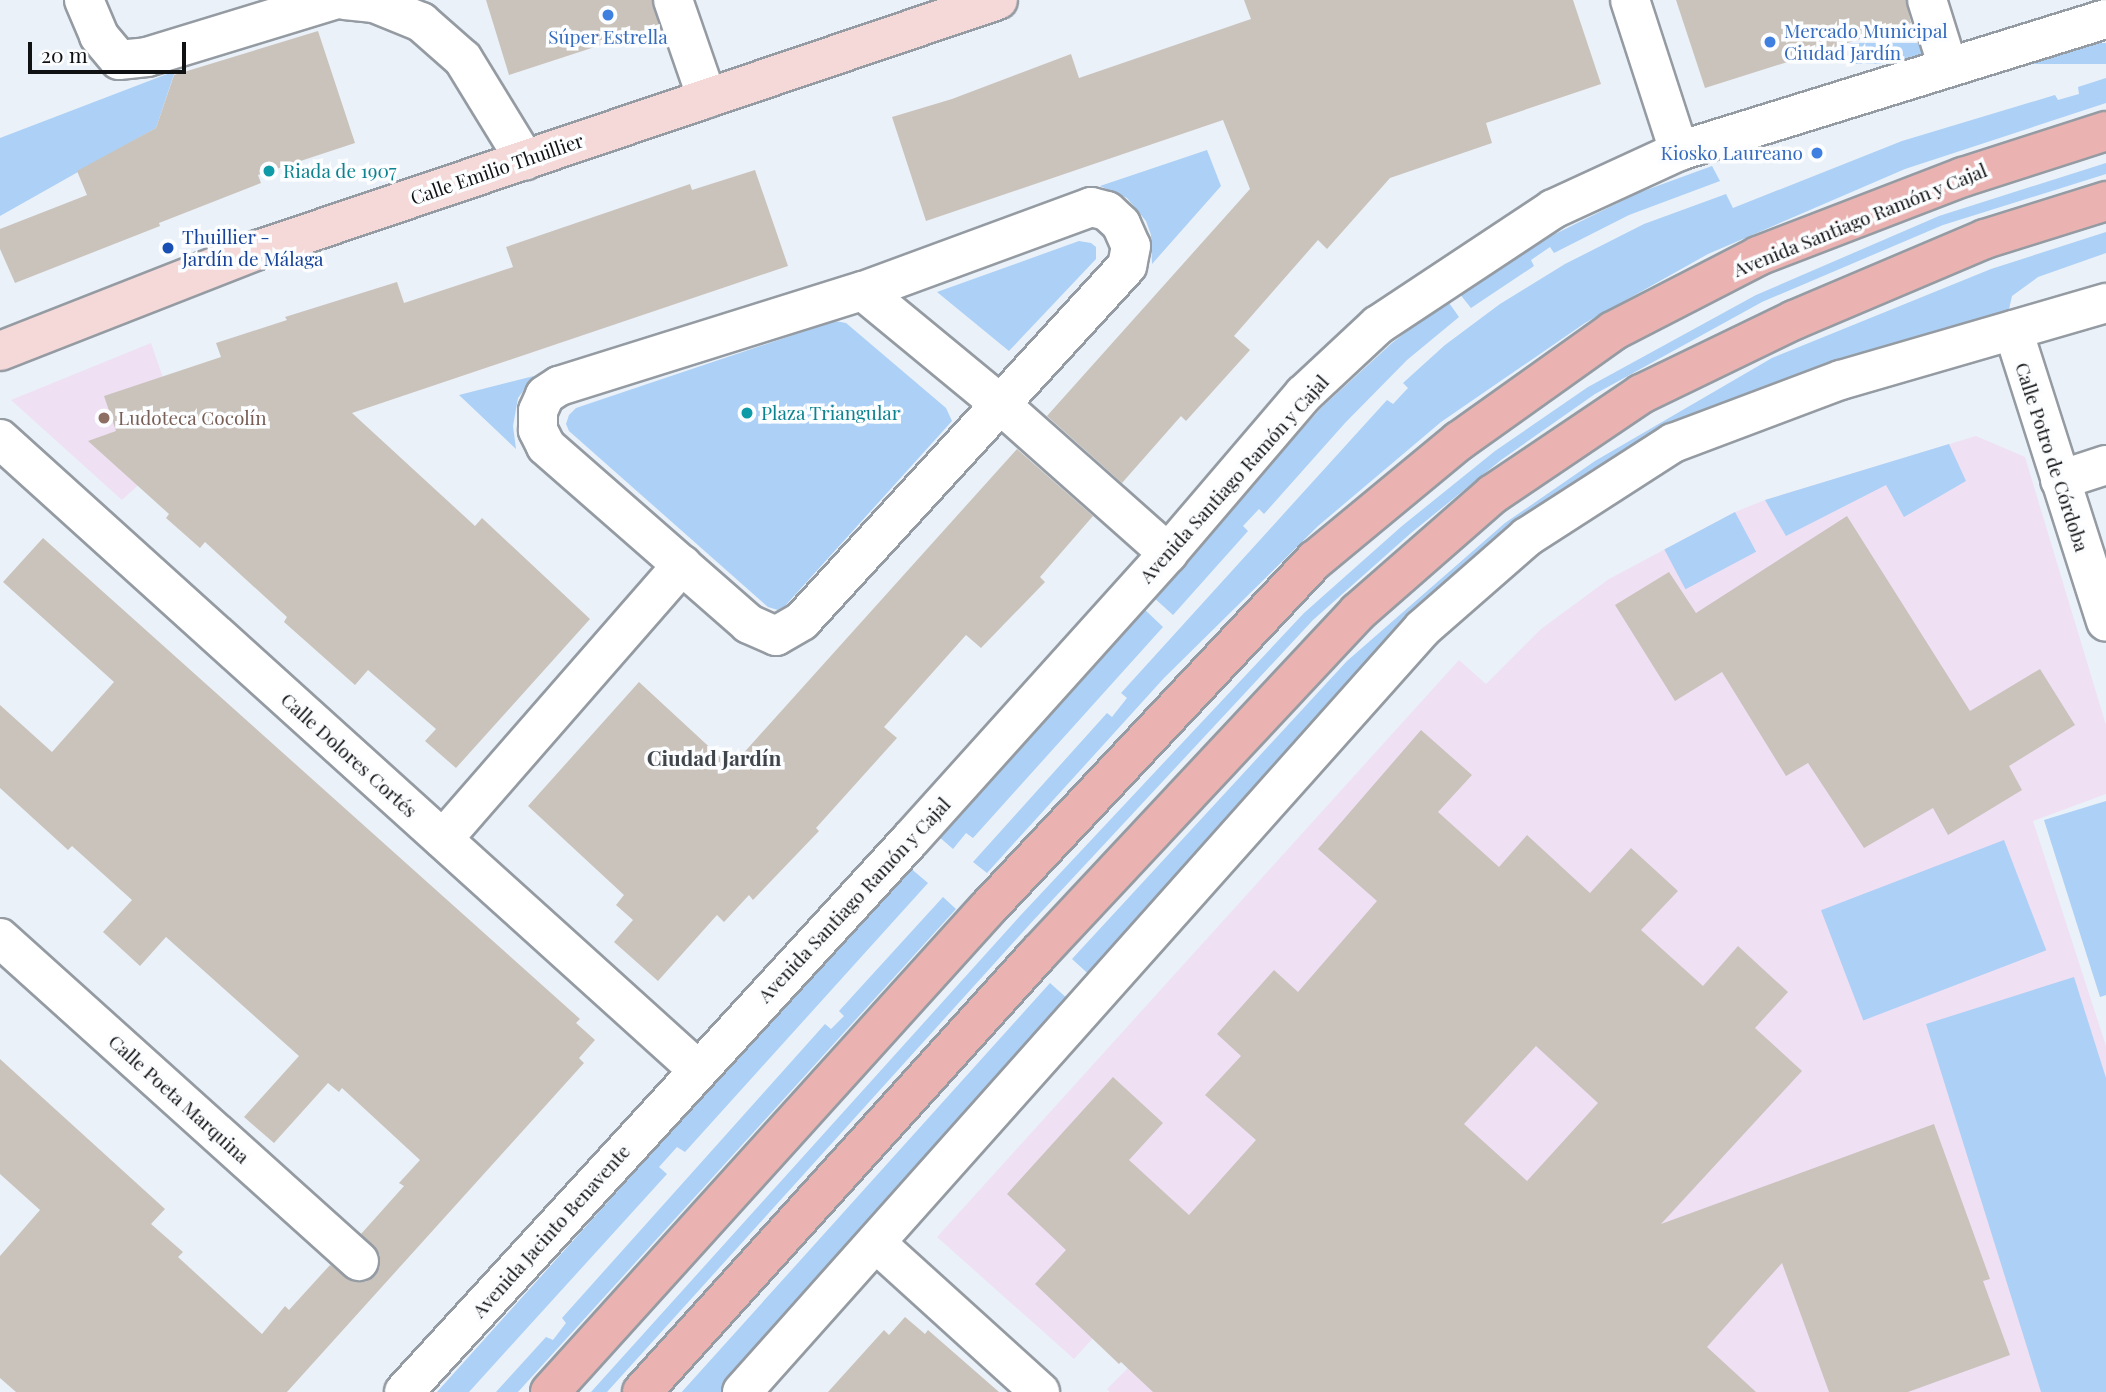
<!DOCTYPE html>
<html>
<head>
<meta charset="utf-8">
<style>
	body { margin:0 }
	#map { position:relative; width:2106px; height:1392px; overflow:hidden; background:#eaf1f8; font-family:"Playfair Display",serif }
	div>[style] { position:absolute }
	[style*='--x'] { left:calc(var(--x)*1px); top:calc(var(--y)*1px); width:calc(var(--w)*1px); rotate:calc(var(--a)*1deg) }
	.education>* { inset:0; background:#efe0f4 }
	.green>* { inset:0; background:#acd0f6; transform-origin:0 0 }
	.building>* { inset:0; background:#cac3bc }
	.roads { filter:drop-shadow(2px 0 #959ba2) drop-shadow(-2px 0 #959ba2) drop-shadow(0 2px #959ba2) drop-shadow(0 -2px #959ba2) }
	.minor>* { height:38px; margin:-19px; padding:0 19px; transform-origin:19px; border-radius:19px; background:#fff }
	.tertiary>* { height:38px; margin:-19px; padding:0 19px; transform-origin:19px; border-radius:19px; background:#fff }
	.secondary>* { height:38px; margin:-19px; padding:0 19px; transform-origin:19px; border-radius:19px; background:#f4d9d8 }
	.primary>* { height:38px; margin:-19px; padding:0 19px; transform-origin:19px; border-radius:19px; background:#eab3b2 }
	.dots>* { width:19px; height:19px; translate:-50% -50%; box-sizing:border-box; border:4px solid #fcfdff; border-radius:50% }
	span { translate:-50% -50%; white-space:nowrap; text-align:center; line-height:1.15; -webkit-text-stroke:7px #fcfdff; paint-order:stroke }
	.shop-label { font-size:19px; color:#366cbe }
	.left { translate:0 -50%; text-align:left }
	.right { translate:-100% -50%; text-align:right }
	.street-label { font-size:19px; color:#0f1113 }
	.culture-label { font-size:19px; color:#0d838f }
	.transit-label { font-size:19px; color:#164399 }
	.education-label { font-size:19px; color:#785e54 }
	.neighbourhood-label { font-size:21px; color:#40454b; font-weight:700 }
	.scale { position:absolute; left:28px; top:42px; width:158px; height:32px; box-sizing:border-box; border:4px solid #0f1113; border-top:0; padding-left:9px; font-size:21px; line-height:24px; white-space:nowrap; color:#0f1113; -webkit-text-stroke:5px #fcfdff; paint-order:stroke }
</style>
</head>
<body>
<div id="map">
	<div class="education">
		<i style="clip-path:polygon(151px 343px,185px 442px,122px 500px,11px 400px)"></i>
		<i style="clip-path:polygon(1976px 436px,2025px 457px,2106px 725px,2106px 794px,2033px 821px,2106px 1046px,2106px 1392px,1110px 1392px,1107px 1389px,1128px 1368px,1094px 1337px,1074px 1359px,937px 1237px,1459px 660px,1486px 684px,1541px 629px,1609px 579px,1735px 512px,1765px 500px)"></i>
	</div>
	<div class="green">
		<i style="left:2106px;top:43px;width:21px;height:257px;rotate:90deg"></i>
		<i style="clip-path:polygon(175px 71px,156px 128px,0 216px,0 138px)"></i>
		<i style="clip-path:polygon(2106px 78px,2106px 103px,1905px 169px,1708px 254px,1585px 323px,1441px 422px,1318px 526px,1164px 678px,987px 873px,973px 862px,1107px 713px,1112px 717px,1127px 698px,1121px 693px,1387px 400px,1393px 404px,1408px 388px,1403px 383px,1445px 345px,1500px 304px,1565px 264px,1644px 224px,1726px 194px,1733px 208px,1902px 141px,2055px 95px,2058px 100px,2079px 94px,2078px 87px)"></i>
		<i style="clip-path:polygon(1207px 150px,1221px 186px,1152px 264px,1151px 235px,1146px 221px,1127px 198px,1100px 186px)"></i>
		<i style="clip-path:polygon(2106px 163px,2106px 174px,1943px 225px,1762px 302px,1595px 394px,1501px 460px,1411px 533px,1313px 620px,1030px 924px,607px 1392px,591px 1392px,1020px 916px,1304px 613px,1402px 526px,1495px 451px,1588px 387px,1756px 295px,1939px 216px)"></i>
		<i style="clip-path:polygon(1712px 166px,1720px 181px,1629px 215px,1554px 253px,1550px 247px,1531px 260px,1534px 266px,1471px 308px,1459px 293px,1553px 235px,1638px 193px)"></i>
		<i style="clip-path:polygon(2106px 232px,2106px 253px,2038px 277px,2012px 296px,2007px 318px,1602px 472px,1094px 979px,1072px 959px,1347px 661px,1505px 523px,1595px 461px,1772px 358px,1991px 269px)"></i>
		<i style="clip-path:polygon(1079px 241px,1091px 243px,1096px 247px,1096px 259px,1009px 351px,937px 292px)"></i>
		<i style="clip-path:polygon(1447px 300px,1459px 317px,1407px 360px,1345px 423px,1264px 514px,1259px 509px,1243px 526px,1248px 531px,1173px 615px,1152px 596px,1322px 407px,1392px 343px)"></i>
		<i style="clip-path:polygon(835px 321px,846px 323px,946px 408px,952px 421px,785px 606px,778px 610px,768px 607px,569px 431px,566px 424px,569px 415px,576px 408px)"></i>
		<i style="clip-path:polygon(534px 376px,518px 398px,513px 426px,516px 449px,459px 395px)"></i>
		<i style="clip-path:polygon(1949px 444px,1966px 481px,1904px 517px,1886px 485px,1786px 536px,1765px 500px)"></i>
		<i style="left:1735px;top:512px;width:45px;height:80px;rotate:62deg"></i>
		<i style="clip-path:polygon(1142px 607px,1163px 627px,973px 838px,966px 833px,953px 849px,937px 835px)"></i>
		<i style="clip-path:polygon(2106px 801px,2106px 995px,2100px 997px,2044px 820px)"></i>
		<i style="left:2004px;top:840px;width:118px;height:196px;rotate:69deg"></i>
		<i style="clip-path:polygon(909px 867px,928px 883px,685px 1152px,677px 1147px,659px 1167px,667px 1174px,469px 1392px,437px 1392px)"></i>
		<i style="clip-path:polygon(943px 897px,956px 909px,518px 1392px,496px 1392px,546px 1337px,553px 1340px,566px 1323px,562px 1318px,825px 1024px,831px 1029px,844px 1016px,839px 1011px)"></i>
		<i style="clip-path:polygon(2074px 977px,2106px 1078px,2106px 1392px,2041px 1392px,1926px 1024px)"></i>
		<i style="left:1050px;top:983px;width:31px;height:551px;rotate:42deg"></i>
	</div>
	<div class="building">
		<i style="clip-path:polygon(486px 0,652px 0,659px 26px,509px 75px)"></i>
		<i style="clip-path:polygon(1244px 0,1573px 0,1601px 84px,1486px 123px,1492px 143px,1390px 178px,1327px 249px,1318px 240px,1234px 336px,1250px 350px,1186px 421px,1181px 416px,1122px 483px,1047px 416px,1250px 189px,1223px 120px,926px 221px,892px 117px,952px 99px,1071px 54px,1079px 78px,1251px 19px)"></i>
		<i style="clip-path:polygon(1676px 0,1906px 0,1911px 23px,1705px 88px)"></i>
		<i style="clip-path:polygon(318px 31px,355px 143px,258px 175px,261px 183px,159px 223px,160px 226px,15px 283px,0 249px,0 229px,87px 195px,77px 171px,156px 128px,174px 75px)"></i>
		<i style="clip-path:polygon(755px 170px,788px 266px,352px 413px,475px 526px,482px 518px,590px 619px,456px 768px,425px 741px,436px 729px,368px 670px,355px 685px,284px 622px,287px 617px,205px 542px,200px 548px,166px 518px,169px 514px,88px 441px,116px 431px,104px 396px,221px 357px,216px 343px,287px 320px,285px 317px,397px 282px,404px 303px,513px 267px,506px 247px,690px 184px,692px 190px)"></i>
		<i style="clip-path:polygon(1017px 449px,1093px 516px,1040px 577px,1045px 582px,981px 648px,966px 635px,884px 727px,897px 738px,816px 828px,819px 831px,753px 900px,749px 895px,724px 922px,717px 915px,658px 981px,614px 942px,633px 920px,616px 905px,624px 895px,528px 806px,639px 682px,731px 767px)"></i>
		<i style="clip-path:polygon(1847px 516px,1970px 711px,2040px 669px,2075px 725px,2009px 766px,2022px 790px,1948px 835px,1933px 808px,1864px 848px,1808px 763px,1786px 776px,1722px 672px,1675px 701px,1615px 605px,1669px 572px,1696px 613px)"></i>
		<i style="clip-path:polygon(43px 538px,580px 1019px,576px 1023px,595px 1040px,579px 1058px,584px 1063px,287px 1392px,16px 1392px,0 1378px,0 1256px,40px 1210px,0 1174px,0 1059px,165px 1209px,151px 1224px,183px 1252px,178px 1257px,262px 1334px,285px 1306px,289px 1310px,330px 1265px,354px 1282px,365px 1282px,375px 1276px,380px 1266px,380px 1255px,361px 1234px,404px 1186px,399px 1183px,420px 1160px,342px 1088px,339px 1092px,328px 1083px,274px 1143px,244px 1117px,299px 1056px,166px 937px,140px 966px,103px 932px,132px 900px,72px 846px,68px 850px,0 788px,0 705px,52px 752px,114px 682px,3px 582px)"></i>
		<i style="clip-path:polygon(evenodd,1421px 730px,1472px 775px,1438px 812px,1499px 867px,1527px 835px,1590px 893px,1631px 848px,1678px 891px,1641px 930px,1703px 986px,1738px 946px,1788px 992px,1755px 1028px,1802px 1071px,1661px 1224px,1934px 1124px,1990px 1279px,1983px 1281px,2010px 1355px,1908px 1392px,1829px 1392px,1782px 1263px,1707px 1347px,1756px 1392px,1153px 1392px,1121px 1362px,1119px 1364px,1035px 1284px,1066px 1250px,1007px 1194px,1113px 1077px,1163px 1123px,1129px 1160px,1189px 1215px,1256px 1140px,1205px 1095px,1241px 1056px,1217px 1034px,1274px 970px,1298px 992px,1377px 901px,1318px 849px,1421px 730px,1536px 1046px,1598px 1103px,1527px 1181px,1464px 1124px,1536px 1046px)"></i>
		<i style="clip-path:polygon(905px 1317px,925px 1334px,928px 1330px,999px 1392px,828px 1392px,884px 1330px,889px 1335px)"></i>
	</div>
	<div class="roads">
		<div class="minor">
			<i style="--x:84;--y:0;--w:39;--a:67"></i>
			<i style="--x:99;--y:36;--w:31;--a:50"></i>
			<i style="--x:119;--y:60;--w:28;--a:-6"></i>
			<i style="--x:147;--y:57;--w:195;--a:-17"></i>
			<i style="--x:345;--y:0;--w:29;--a:6"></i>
			<i style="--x:374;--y:3;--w:51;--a:22"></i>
			<i style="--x:421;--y:22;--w:56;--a:41.4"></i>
			<i style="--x:463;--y:59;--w:119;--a:58.5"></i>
			<i style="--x:1630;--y:0;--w:159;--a:72"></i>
			<i style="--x:1927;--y:0;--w:70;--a:72.6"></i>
			<i style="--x:1091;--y:207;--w:16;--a:14"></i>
			<i style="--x:1107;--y:211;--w:19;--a:43"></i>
			<i style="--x:1121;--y:224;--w:24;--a:66"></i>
			<i style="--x:1131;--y:246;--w:20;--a:101"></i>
			<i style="--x:1127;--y:266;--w:481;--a:132.5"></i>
			<i style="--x:802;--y:621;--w:30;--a:150"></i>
			<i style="--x:776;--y:636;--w:30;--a:-156"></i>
			<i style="--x:749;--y:624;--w:270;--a:-138.8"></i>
			<i style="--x:546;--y:446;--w:18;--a:-117"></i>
			<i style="--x:538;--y:430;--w:19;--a:-90"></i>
			<i style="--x:538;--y:411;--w:17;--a:-66"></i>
			<i style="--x:545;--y:395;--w:17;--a:-33"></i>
			<i style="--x:559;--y:386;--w:318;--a:-17.4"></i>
			<i style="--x:863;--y:291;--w:243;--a:-20.2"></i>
			<i style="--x:863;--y:291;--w:178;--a:39.5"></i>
			<i style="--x:1000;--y:404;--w:225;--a:41.6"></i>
			<i style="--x:2013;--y:330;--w:306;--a:72.3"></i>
			<i style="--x:0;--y:439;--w:941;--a:42.11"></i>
			<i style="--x:2060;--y:480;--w:48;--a:-18.1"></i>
			<i style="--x:443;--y:839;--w:364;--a:-48.9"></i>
			<i style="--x:0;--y:938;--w:483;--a:42"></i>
			<i style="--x:877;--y:1244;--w:220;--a:42.2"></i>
			<i style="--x:404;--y:1392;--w:749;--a:-47.49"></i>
			<i style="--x:910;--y:840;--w:386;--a:-48"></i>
			<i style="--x:1168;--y:553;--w:209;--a:-49.5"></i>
			<i style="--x:1304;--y:394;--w:101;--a:-43"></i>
			<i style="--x:1378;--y:325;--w:210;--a:-33.5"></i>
			<i style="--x:1553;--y:209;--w:139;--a:-24.7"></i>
			<i style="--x:1679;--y:151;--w:447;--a:-17.2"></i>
			<i style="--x:742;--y:1392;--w:1023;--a:-48.29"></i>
			<i style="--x:1423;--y:628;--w:138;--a:-41.2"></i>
			<i style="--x:1527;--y:537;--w:174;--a:-32.8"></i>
			<i style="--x:1673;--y:443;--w:179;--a:-20.6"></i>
			<i style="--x:1841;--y:380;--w:276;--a:-16.2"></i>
		</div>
		<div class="tertiary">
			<i style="--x:673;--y:0;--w:104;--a:70.9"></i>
		</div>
		<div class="secondary">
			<i style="--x:0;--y:351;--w:277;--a:-21.4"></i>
			<i style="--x:258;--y:250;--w:781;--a:-18.67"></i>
		</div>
		<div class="primary">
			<i style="--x:550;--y:1392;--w:653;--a:-47.86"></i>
			<i style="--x:988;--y:908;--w:478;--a:-46.8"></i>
			<i style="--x:1315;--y:560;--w:187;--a:-39.6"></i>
			<i style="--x:1459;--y:441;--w:189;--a:-35.5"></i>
			<i style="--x:1613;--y:331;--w:163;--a:-27.3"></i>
			<i style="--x:1758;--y:256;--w:220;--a:-21.1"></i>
			<i style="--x:1963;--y:177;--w:150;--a:-17.8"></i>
			<i style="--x:642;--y:1392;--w:592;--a:-47.88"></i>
			<i style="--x:1039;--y:953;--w:467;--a:-46.9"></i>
			<i style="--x:1358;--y:612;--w:179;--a:-41.2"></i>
			<i style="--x:1493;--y:494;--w:179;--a:-34"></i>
			<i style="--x:1641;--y:394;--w:170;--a:-25.8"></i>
			<i style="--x:1794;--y:320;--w:207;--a:-23"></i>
			<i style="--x:1985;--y:239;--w:127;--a:-17.4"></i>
		</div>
	</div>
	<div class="dots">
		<i style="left:608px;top:15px;background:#3f7fe0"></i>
		<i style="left:1770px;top:42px;background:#3f7fe0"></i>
		<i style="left:1817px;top:153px;background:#3f7fe0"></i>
		<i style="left:269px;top:171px;background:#0f9aa8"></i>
		<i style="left:168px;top:248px;background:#1a4fb4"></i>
		<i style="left:747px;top:413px;background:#0f9aa8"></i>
		<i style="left:104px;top:418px;background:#8d6e63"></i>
	</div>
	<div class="shop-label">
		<span class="left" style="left:1784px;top:42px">Mercado Municipal<br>Ciudad Jardín</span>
		<span style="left:608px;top:37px">Súper Estrella</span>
		<span class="right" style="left:1803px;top:153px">Kiosko Laureano</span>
	</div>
	<div class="street-label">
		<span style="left:497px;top:169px;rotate:-19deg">Calle Emilio Thuillier</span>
		<span style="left:1860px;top:220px;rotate:-22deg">Avenida Santiago Ramón y Cajal</span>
		<span style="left:2052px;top:457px;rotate:72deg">Calle Potro de Córdoba</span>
		<span style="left:1234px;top:479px;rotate:-48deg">Avenida Santiago Ramón y Cajal</span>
		<span style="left:349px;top:755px;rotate:42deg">Calle Dolores Cortés</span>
		<span style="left:854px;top:900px;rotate:-47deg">Avenida Santiago Ramón y Cajal</span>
		<span style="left:179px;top:1099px;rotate:42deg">Calle Poeta Marquina</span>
		<span style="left:551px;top:1231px;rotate:-48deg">Avenida Jacinto Benavente</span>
	</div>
	<div class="culture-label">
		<span class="left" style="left:283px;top:171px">Riada de 1907</span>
		<span class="left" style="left:761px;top:413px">Plaza Triangular</span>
	</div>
	<div class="transit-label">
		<span class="left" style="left:182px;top:248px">Thuillier -<br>Jardín de Málaga</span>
	</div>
	<div class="education-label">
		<span class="left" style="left:118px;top:418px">Ludoteca Cocolín</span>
	</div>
	<div class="neighbourhood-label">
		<span style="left:714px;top:757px">Ciudad Jardín</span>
	</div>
	<div class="scale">20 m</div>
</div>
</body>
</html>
